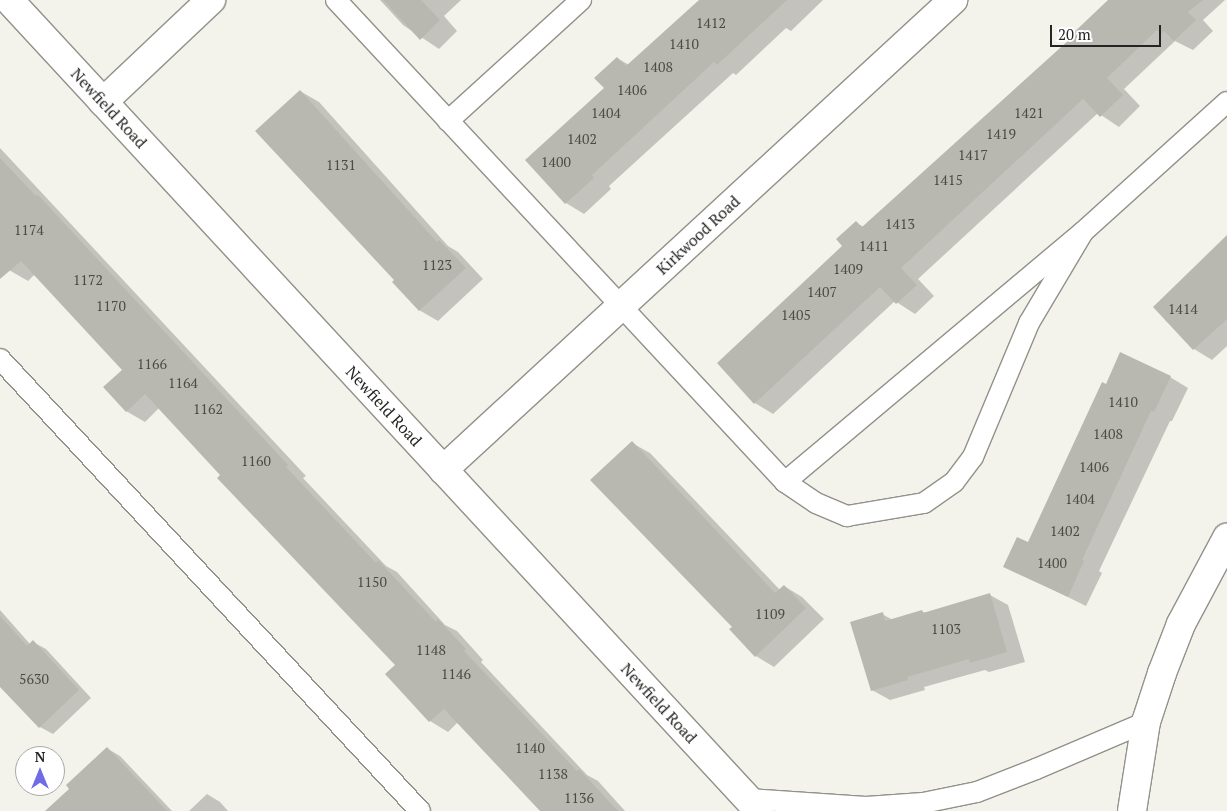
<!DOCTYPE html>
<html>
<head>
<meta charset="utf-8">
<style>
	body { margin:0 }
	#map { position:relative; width:1227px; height:811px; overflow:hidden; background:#f4f3eb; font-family:"PT Serif",serif }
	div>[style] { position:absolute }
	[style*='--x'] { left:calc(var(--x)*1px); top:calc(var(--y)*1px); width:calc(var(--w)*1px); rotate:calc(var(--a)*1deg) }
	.shadow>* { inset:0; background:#0003 }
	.building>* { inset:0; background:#b9b8b0 }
	.roads { filter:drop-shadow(1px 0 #92918a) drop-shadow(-1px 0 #92918a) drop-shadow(0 1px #92918a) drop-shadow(0 -1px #92918a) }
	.lane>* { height:20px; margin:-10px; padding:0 10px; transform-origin:10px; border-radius:10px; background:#fff }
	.street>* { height:28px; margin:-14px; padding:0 14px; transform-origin:14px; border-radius:14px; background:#fff }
	.secondary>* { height:28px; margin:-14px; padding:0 14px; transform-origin:14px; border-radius:14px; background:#fff }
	span { translate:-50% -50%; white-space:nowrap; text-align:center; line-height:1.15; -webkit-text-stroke:5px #fff; paint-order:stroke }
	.number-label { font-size:14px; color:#4b4a46 }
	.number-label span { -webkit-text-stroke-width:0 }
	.street-label { font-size:16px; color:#262523 }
	.north { position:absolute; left:15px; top:746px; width:50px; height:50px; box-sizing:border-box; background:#fff; border:1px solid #a8a8a7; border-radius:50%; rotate:0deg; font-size:14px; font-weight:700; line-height:20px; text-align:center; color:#262523 }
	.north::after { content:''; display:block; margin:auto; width:18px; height:22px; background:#6f6ce6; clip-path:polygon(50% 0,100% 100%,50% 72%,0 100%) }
	.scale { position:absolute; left:1050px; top:25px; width:111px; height:22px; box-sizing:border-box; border:2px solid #262523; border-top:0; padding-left:6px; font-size:15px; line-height:18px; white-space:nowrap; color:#262523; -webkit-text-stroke:4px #fff; paint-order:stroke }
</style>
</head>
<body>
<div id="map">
	<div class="shadow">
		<i style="clip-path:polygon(380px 0,461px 0,444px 16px,457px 31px,439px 49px,403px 25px)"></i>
		<i style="clip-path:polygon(700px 0,823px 0,791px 31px,786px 28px,736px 75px,733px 73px,609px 186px,611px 189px,584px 214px,566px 203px,527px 160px,605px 88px,617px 58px,629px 65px)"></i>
		<i style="clip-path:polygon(1116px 0,1225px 0,1203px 20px,1213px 31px,1193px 50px,1175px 41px,1124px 89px,1140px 106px,1119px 127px,1098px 113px,918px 279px,934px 296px,915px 314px,895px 301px,773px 414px,755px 403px,719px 363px,844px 246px,856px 223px,864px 227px)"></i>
		<i style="clip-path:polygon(300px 91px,319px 102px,448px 246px,458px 252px,483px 279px,438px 321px,419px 310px,396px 280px)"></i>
		<i style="clip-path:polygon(0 148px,306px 476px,303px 478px,386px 566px,397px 572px,445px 625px,457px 631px,483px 660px,481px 662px,587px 775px,598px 781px,625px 811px,541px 811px,458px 722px,448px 732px,430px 721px,387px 674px,396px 665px,159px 408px,145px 422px,126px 411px,124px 370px,35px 274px,28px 281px,9px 270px,0 261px)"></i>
		<i style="clip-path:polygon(1227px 237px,1227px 346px,1212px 360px,1194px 349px,1155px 307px)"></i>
		<i style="clip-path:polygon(1170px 377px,1188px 388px,1172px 421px,1170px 421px,1099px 571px,1102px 573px,1086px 606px,1005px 566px,1028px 543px,1106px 385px)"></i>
		<i style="clip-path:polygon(632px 443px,650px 453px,780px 590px,784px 586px,802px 597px,824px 619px,774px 667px,756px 656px,731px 629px,734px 627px)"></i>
		<i style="clip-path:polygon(990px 595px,1008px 605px,1025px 662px,989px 672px,985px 670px,924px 687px,925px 690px,890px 700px,872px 690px,882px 614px,893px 620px,921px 611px,926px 613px)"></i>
		<i style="clip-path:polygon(0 610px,30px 644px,33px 642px,46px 649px,91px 698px,53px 734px,40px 727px,0 684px)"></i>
		<i style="clip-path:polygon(108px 749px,120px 756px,172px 811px,74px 811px)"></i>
		<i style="clip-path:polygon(207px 794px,220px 802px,228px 811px,189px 811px)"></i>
	</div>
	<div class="building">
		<i style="clip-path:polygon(383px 0,421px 0,440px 20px,420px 40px)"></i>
		<i style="clip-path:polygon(699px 0,787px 0,717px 65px,714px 62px,592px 175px,594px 178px,565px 204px,525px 160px,604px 88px,594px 78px,617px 57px,626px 66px)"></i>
		<i style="clip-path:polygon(1108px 0,1203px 0,1188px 12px,1196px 20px,1174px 41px,1164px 31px,1161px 34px,1157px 30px,1107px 78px,1123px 95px,1100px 117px,1083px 99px,901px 268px,917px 285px,896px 304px,880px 287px,754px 404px,717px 363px,842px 246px,836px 239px,856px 221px,862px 227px,1070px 39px,1069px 37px)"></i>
		<i style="clip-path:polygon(300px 90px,437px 242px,439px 240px,466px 268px,419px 311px,392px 282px,394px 280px,255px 131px)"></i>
		<i style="clip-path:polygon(0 158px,36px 196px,38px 195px,64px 223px,288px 465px,286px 467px,376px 563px,378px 560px,436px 622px,438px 619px,466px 649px,464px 651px,577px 771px,579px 769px,618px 811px,540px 811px,444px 709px,429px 722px,385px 674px,395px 665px,217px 478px,220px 475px,145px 394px,126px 412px,103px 387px,122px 370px,21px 261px,0 279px)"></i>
		<i style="clip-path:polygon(1227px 235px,1227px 319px,1193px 350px,1153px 307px)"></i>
		<i style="clip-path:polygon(1120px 352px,1171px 376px,1154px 412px,1151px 411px,1082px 560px,1084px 561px,1068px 597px,1003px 567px,1017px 537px,1028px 542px,1102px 382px,1106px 384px)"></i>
		<i style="clip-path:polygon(632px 441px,775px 593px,784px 585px,806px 608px,755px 657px,729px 629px,732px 627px,590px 480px)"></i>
		<i style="clip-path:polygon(990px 593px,1007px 652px,970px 663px,969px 659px,907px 677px,908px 680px,871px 691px,850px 622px,883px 612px,885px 621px,922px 610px,923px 613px)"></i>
		<i style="clip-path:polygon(0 616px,27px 646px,33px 640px,79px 690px,39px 728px,0 687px)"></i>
		<i style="clip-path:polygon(107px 747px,167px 811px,45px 811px,69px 789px,66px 785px)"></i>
	</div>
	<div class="roads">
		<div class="lane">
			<i style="--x:336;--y:0;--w:659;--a:47.03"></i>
			<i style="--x:785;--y:482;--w:37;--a:34"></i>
			<i style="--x:816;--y:503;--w:34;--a:23"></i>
			<i style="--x:847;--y:516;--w:78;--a:-9.6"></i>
			<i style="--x:924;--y:503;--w:37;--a:-35"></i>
			<i style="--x:954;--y:482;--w:31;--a:-53"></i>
			<i style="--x:973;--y:457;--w:145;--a:-67.3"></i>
			<i style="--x:1029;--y:323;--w:106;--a:-59.3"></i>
			<i style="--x:448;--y:121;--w:180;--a:-42.3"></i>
			<i style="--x:0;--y:359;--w:617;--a:47.1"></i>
			<i style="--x:785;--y:482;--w:389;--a:-40"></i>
			<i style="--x:1083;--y:232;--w:194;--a:-42.1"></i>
			<i style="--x:748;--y:799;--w:118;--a:3.9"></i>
			<i style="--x:866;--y:807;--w:57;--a:-4"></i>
			<i style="--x:923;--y:803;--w:55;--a:-11.5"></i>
			<i style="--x:977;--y:792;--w:63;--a:-21.3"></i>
			<i style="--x:1036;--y:769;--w:120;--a:-23.1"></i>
		</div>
		<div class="street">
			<i style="--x:103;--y:102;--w:149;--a:-43.4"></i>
			<i style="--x:443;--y:470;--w:694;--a:-42.66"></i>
		</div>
		<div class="secondary">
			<i style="--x:9;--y:0;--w:1105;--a:47.24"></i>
			<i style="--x:1132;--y:811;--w:90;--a:-81.1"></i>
			<i style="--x:1146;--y:722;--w:52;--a:-71.9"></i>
			<i style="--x:1162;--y:673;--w:53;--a:-68.8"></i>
			<i style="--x:1181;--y:624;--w:98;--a:-61.9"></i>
		</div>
	</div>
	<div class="number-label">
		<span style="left:711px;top:23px">1412</span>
		<span style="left:684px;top:44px">1410</span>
		<span style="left:658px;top:67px">1408</span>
		<span style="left:632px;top:90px">1406</span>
		<span style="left:606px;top:113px">1404</span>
		<span style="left:1029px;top:113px">1421</span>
		<span style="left:1001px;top:134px">1419</span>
		<span style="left:582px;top:139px">1402</span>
		<span style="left:973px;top:155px">1417</span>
		<span style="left:556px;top:162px">1400</span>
		<span style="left:341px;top:165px">1131</span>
		<span style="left:948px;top:180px">1415</span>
		<span style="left:900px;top:224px">1413</span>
		<span style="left:29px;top:230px">1174</span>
		<span style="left:874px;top:246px">1411</span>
		<span style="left:437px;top:265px">1123</span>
		<span style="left:848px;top:269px">1409</span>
		<span style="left:88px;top:280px">1172</span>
		<span style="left:822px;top:292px">1407</span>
		<span style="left:111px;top:306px">1170</span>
		<span style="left:1183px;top:309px">1414</span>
		<span style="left:796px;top:315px">1405</span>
		<span style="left:152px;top:364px">1166</span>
		<span style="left:183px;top:383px">1164</span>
		<span style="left:1123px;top:402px">1410</span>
		<span style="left:208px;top:409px">1162</span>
		<span style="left:1108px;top:434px">1408</span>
		<span style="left:256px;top:461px">1160</span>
		<span style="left:1094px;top:467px">1406</span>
		<span style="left:1080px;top:499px">1404</span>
		<span style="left:1065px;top:531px">1402</span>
		<span style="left:1052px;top:563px">1400</span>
		<span style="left:372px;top:582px">1150</span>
		<span style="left:770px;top:614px">1109</span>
		<span style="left:946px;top:629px">1103</span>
		<span style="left:431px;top:650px">1148</span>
		<span style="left:456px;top:674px">1146</span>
		<span style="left:34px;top:679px">5630</span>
		<span style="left:530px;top:748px">1140</span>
		<span style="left:553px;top:774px">1138</span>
		<span style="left:579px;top:798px">1136</span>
	</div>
	<div class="street-label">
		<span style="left:109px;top:108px;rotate:47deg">Newfield Road</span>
		<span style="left:698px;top:235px;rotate:-43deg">Kirkwood Road</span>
		<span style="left:384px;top:406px;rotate:47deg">Newfield Road</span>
		<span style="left:659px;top:703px;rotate:47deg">Newfield Road</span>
	</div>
	<div class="north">N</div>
	<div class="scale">20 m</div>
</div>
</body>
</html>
